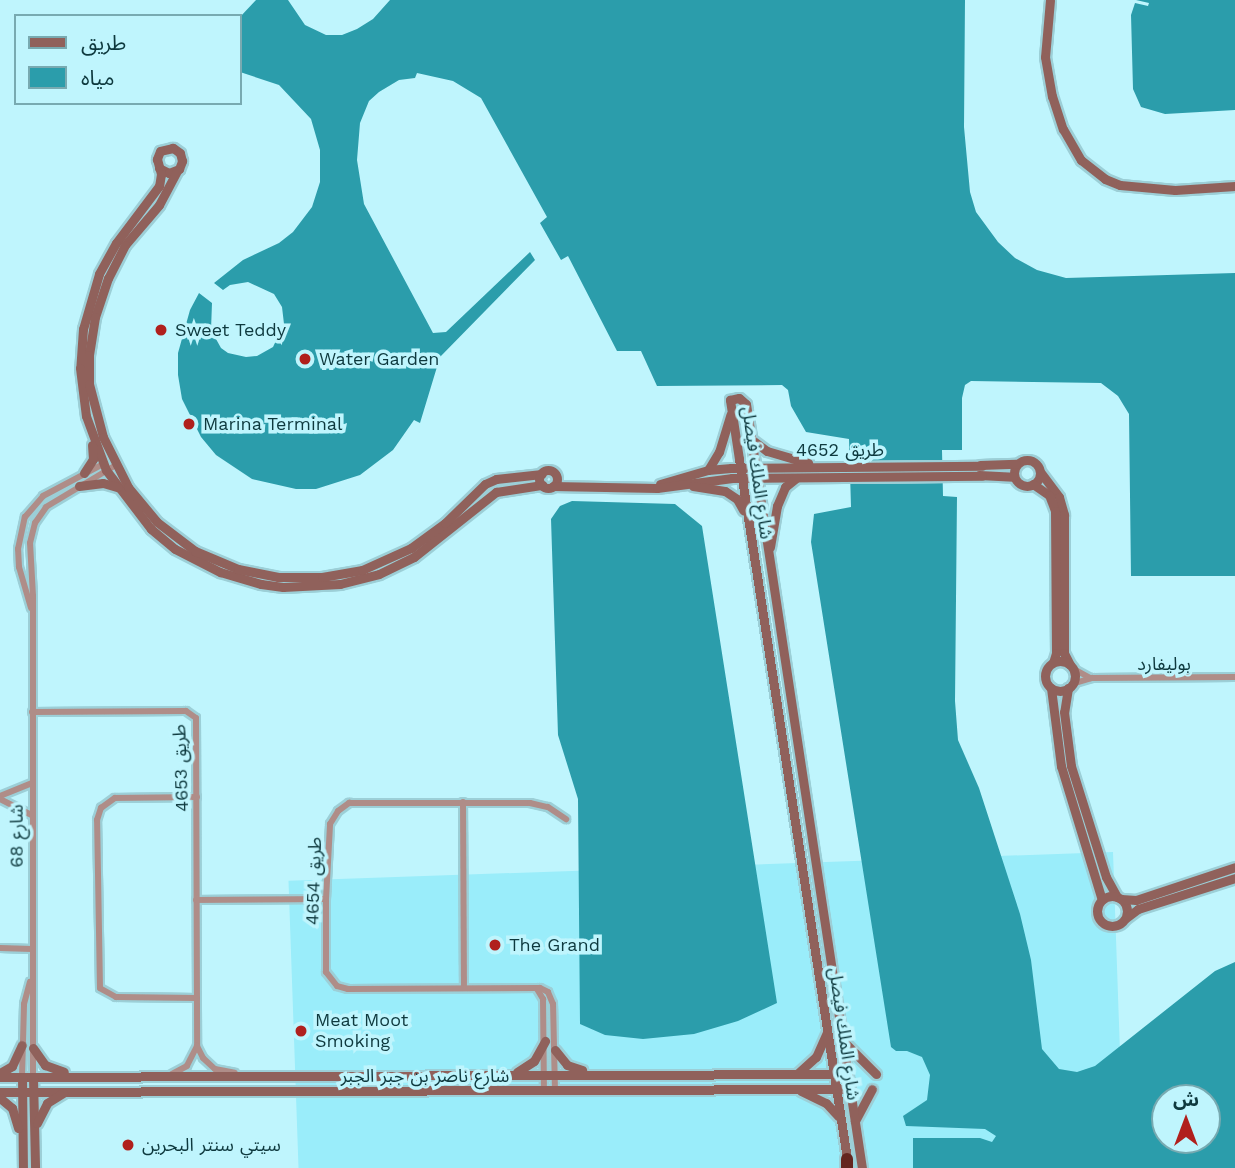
<!DOCTYPE html>
<html>
<head>
<meta charset="utf-8">
<style>
	body { margin:0 }
	#map { position:relative; width:1235px; height:1168px; overflow:hidden; background:#bff5fd; font-family:"Work Sans","Noto Sans Arabic",sans-serif }
	div>[style] { position:absolute }
	[style*='--x'] { left:calc(var(--x)*1px); top:calc(var(--y)*1px); width:calc(var(--w)*1px); rotate:calc(var(--a)*1deg) }
	.built>* { inset:0; background:#9aedfa; transform-origin:0 0 }
	.water>* { inset:0; background:#2b9dab }
	.roads { filter:drop-shadow(2px 0 #9ccfd7) drop-shadow(-2px 0 #9ccfd7) drop-shadow(0 2px #9ccfd7) drop-shadow(0 -2px #9ccfd7) }
	.street>* { height:6px; margin:-3px; padding:0 3px; transform-origin:3px; border-radius:3px; background:#af8d88 }
	.secondary>* { height:9px; margin:-4.5px; padding:0 4.5px; transform-origin:4.5px; border-radius:4.5px; background:#90615b }
	.secondary>.ring { margin:-4.5px; padding:0; box-sizing:content-box; background:none; border:9px solid #90615b; border-radius:50% }
	.highway>* { height:12px; margin:-6px; padding:0 6px; transform-origin:6px; border-radius:6px; background:#64251f }
	.dots>* { width:19px; height:19px; translate:-50% -50%; box-sizing:border-box; border:4px solid #bff5fd; border-radius:50% }
	span { translate:-50% -50%; white-space:nowrap; text-align:center; line-height:1.15; -webkit-text-stroke:7px #bff5fd; paint-order:stroke }
	.poi-label { font-size:18px; color:#0e393e }
	.left { translate:0 -50%; text-align:left }
	.street-label { font-size:18px; color:#0e393e }
	.legend { position:absolute; left:14px; top:14px; width:228px; height:91px; box-sizing:border-box; background:#bff5fd; border:2px solid #78aab1; margin:0; padding:9px 12px; list-style:none; font-size:21px; color:#0e393e }
	.legend li { display:flex; align-items:center; gap:14px; height:35px }
	.legend b { width:35px; border:2px solid #78aab1 }
	.north { position:absolute; left:1151px; top:1084px; width:70px; height:70px; box-sizing:border-box; background:#bff5fd; border:2px solid #78aab1; border-radius:50%; rotate:0deg; font-size:19px; font-weight:700; line-height:28px; text-align:center; color:#0e393e }
	.north::after { content:''; display:block; margin:auto; width:24px; height:32px; background:#b0201d; clip-path:polygon(50% 0,100% 100%,50% 72%,0 100%) }
</style>
</head>
<body>
<div id="map">
	<div class="built">
		<i style="left:1113px;top:852px;width:316px;height:825px;rotate:88deg"></i>
	</div>
	<div class="water">
		<i style="clip-path:polygon(evenodd,256px 0,288px 0,305px 25px,326px 35px,342px 35px,357px 29px,373px 19px,390px 0,965px 0,964px 127px,970px 192px,976px 212px,998px 242px,1015px 258px,1037px 270px,1066px 278px,1235px 273px,1235px 576px,1131px 576px,1129px 414px,1118px 396px,1101px 383px,971px 381px,965px 385px,962px 398px,962px 450px,942px 450px,943px 496px,957px 497px,955px 701px,958px 740px,979px 788px,1020px 914px,1031px 960px,1042px 1049px,1059px 1069px,1077px 1072px,1095px 1066px,1215px 971px,1235px 962px,1235px 1168px,913px 1168px,913px 1138px,980px 1138px,992px 1142px,996px 1136px,985px 1129px,906px 1126px,903px 1116px,927px 1100px,930px 1075px,922px 1057px,907px 1051px,896px 1051px,891px 1047px,811px 542px,814px 514px,851px 507px,849px 439px,806px 432px,791px 406px,788px 390px,782px 385px,657px 386px,641px 351px,617px 351px,568px 256px,561px 260px,540px 223px,547px 217px,481px 98px,453px 81px,417px 73px,415px 78px,399px 80px,379px 92px,369px 101px,360px 123px,357px 160px,364px 204px,433px 333px,446px 332px,530px 252px,535px 260px,440px 357px,420px 423px,414px 420px,393px 450px,360px 475px,316px 489px,296px 489px,252px 479px,216px 455px,201px 437px,182px 399px,178px 375px,178px 353px,190px 310px,199px 293px,212px 303px,211px 330px,221px 348px,228px 353px,246px 357px,257px 356px,273px 347px,284px 324px,282px 307px,274px 294px,248px 282px,230px 285px,223px 290px,214px 283px,243px 260px,279px 243px,293px 232px,312px 207px,320px 182px,320px 150px,311px 119px,279px 85px,240px 72px,240px 17px,256px 0,1165px 1098px,1207px 1098px,1207px 1140px,1165px 1140px,1165px 1098px)"></i>
		<i style="clip-path:polygon(1136px 0,1235px 0,1235px 110px,1165px 114px,1141px 107px,1133px 89px,1131px 15px,1135px 3px,1148px 6px,1149px 3px)"></i>
		<i style="clip-path:polygon(572px 501px,675px 504px,702px 526px,777px 1003px,738px 1021px,694px 1034px,643px 1039px,605px 1035px,580px 1024px,578px 799px,558px 735px,551px 519px,560px 506px)"></i>
	</div>
	<div class="roads">
		<div class="street">
			<i style="--x:31;--y:608;--w:43;--a:-106.3"></i>
			<i style="--x:19;--y:567;--w:18;--a:-93"></i>
			<i style="--x:18;--y:549;--w:33;--a:-78"></i>
			<i style="--x:25;--y:517;--w:28;--a:-49"></i>
			<i style="--x:43;--y:496;--w:70;--a:-28"></i>
			<i style="--x:1072;--y:668;--w:21;--a:29"></i>
			<i style="--x:1072;--y:684;--w:21;--a:-17"></i>
			<i style="--x:1092;--y:678;--w:143;--a:-0.4"></i>
			<i style="--x:32;--y:712;--w:154;--a:-0.4"></i>
			<i style="--x:186;--y:711;--w:12;--a:35"></i>
			<i style="--x:196;--y:718;--w:328;--a:89.8"></i>
			<i style="--x:197;--y:1046;--w:22;--a:117"></i>
			<i style="--x:187;--y:1066;--w:17;--a:152"></i>
			<i style="--x:0;--y:796;--w:35;--a:-22"></i>
			<i style="--x:0;--y:799;--w:37;--a:27"></i>
			<i style="--x:463;--y:802;--w:186;--a:89.7"></i>
			<i style="--x:196;--y:900;--w:130;--a:-0.4"></i>
			<i style="--x:0;--y:948;--w:32;--a:2"></i>
			<i style="--x:537;--y:989;--w:12;--a:59"></i>
			<i style="--x:543;--y:999;--w:92;--a:89.4"></i>
			<i style="--x:197;--y:998;--w:81;--a:-179.3"></i>
			<i style="--x:116;--y:997;--w:18;--a:-151"></i>
			<i style="--x:100;--y:988;--w:168;--a:-91"></i>
			<i style="--x:97;--y:820;--w:13;--a:-72"></i>
			<i style="--x:101;--y:808;--w:17;--a:-36"></i>
			<i style="--x:115;--y:798;--w:82;--a:-0.7"></i>
			<i style="--x:197;--y:1046;--w:13;--a:63"></i>
			<i style="--x:203;--y:1058;--w:16;--a:43"></i>
			<i style="--x:215;--y:1069;--w:20;--a:11"></i>
			<i style="--x:22;--y:1077;--w:73;--a:-88.4"></i>
			<i style="--x:24;--y:1004;--w:23;--a:-75"></i>
			<i style="--x:33;--y:1077;--w:481;--a:-90"></i>
			<i style="--x:33;--y:596;--w:53;--a:-93.2"></i>
			<i style="--x:30;--y:543;--w:21;--a:-76"></i>
			<i style="--x:35;--y:523;--w:19;--a:-55"></i>
			<i style="--x:46;--y:507;--w:82;--a:-31"></i>
			<i style="--x:555;--y:1091;--w:87;--a:-91.3"></i>
			<i style="--x:553;--y:1004;--w:13;--a:-113"></i>
			<i style="--x:548;--y:992;--w:9;--a:-153"></i>
			<i style="--x:540;--y:988;--w:192;--a:179.7"></i>
			<i style="--x:348;--y:989;--w:11;--a:-165"></i>
			<i style="--x:337;--y:986;--w:18;--a:-128"></i>
			<i style="--x:326;--y:972;--w:73;--a:-90"></i>
			<i style="--x:326;--y:899;--w:75;--a:-86.9"></i>
			<i style="--x:330;--y:824;--w:15;--a:-58"></i>
			<i style="--x:338;--y:811;--w:14;--a:-36"></i>
			<i style="--x:349;--y:803;--w:181;--a:0"></i>
			<i style="--x:530;--y:803;--w:18;--a:13"></i>
			<i style="--x:548;--y:807;--w:22;--a:34"></i>
		</div>
		<div class="secondary">
			<i style="--x:1050;--y:0;--w:57;--a:95"></i>
			<i style="--x:1045;--y:57;--w:40;--a:80"></i>
			<i style="--x:1052;--y:96;--w:35;--a:72"></i>
			<i style="--x:1063;--y:129;--w:36;--a:60"></i>
			<i style="--x:1081;--y:160;--w:31;--a:38"></i>
			<i style="--x:1105;--y:179;--w:16;--a:22"></i>
			<i style="--x:1120;--y:185;--w:55;--a:5.2"></i>
			<i style="--x:1175;--y:190;--w:60;--a:-3.8"></i>
			<i style="--x:159;--y:168;--w:11;--a:27"></i>
			<i style="--x:169;--y:173;--w:11;--a:-22"></i>
			<i style="--x:179;--y:169;--w:9;--a:-69"></i>
			<i style="--x:182;--y:161;--w:8;--a:-104"></i>
			<i style="--x:180;--y:153;--w:9;--a:-144"></i>
			<i style="--x:173;--y:148;--w:13;--a:167"></i>
			<i style="--x:160;--y:151;--w:9;--a:111"></i>
			<i style="--x:157;--y:159;--w:16;--a:75"></i>
			<i style="--x:161;--y:174;--w:12;--a:99"></i>
			<i style="--x:159;--y:186;--w:71;--a:127"></i>
			<i style="--x:116;--y:243;--w:35;--a:119"></i>
			<i style="--x:99;--y:274;--w:57;--a:106.2"></i>
			<i style="--x:83;--y:329;--w:39;--a:94"></i>
			<i style="--x:80;--y:368;--w:48;--a:82.9"></i>
			<i style="--x:86;--y:416;--w:58;--a:69.7"></i>
			<i style="--x:106;--y:470;--w:74;--a:52.7"></i>
			<i style="--x:151;--y:529;--w:31;--a:40"></i>
			<i style="--x:175;--y:549;--w:51;--a:27.1"></i>
			<i style="--x:220;--y:572;--w:43;--a:16.3"></i>
			<i style="--x:261;--y:584;--w:22;--a:8"></i>
			<i style="--x:283;--y:587;--w:57;--a:-3"></i>
			<i style="--x:340;--y:584;--w:40;--a:-14.4"></i>
			<i style="--x:379;--y:574;--w:39;--a:-26"></i>
			<i style="--x:414;--y:557;--w:105;--a:-38.4"></i>
			<i style="--x:496;--y:492;--w:47;--a:-8.7"></i>
			<i style="--x:177;--y:171;--w:38;--a:118"></i>
			<i style="--x:159;--y:205;--w:52;--a:130.4"></i>
			<i style="--x:125;--y:245;--w:37;--a:117"></i>
			<i style="--x:108;--y:278;--w:41;--a:108.4"></i>
			<i style="--x:95;--y:317;--w:38;--a:99"></i>
			<i style="--x:89;--y:355;--w:29;--a:90"></i>
			<i style="--x:89;--y:384;--w:55;--a:75.2"></i>
			<i style="--x:103;--y:437;--w:56;--a:63.4"></i>
			<i style="--x:128;--y:487;--w:45;--a:50.4"></i>
			<i style="--x:157;--y:522;--w:48;--a:37.3"></i>
			<i style="--x:195;--y:551;--w:47;--a:22.7"></i>
			<i style="--x:238;--y:569;--w:41;--a:11.3"></i>
			<i style="--x:278;--y:577;--w:44;--a:0"></i>
			<i style="--x:322;--y:577;--w:41;--a:-9.9"></i>
			<i style="--x:362;--y:570;--w:54;--a:-24.2"></i>
			<i style="--x:411;--y:548;--w:42;--a:-36.3"></i>
			<i style="--x:445;--y:523;--w:56;--a:-44.3"></i>
			<i style="--x:485;--y:484;--w:12;--a:-24"></i>
			<i style="--x:496;--y:479;--w:46;--a:-6.2"></i>
			<i style="--x:751;--y:439;--w:20;--a:37"></i>
			<i style="--x:767;--y:451;--w:43;--a:16.3"></i>
			<i class="ring" style="left:1014px;top:460px;width:17px;height:17px"></i>
			<i style="--x:980;--y:465;--w:36;--a:-2"></i>
			<i style="--x:708;--y:470;--w:21;--a:-59"></i>
			<i style="--x:719;--y:452;--w:39;--a:-73"></i>
			<i class="ring" style="left:539px;top:470px;width:9px;height:9px"></i>
			<i style="--x:84;--y:473;--w:17;--a:-57"></i>
			<i style="--x:93;--y:459;--w:14;--a:-94"></i>
			<i style="--x:1041;--y:473;--w:30;--a:53"></i>
			<i style="--x:1059;--y:497;--w:19;--a:74"></i>
			<i style="--x:1064;--y:515;--w:138;--a:90"></i>
			<i style="--x:1064;--y:653;--w:13;--a:63"></i>
			<i style="--x:979;--y:475;--w:34;--a:3"></i>
			<i style="--x:660;--y:484;--w:50;--a:-16.3"></i>
			<i style="--x:708;--y:470;--w:23;--a:-5"></i>
			<i style="--x:731;--y:468;--w:251;--a:-0.5"></i>
			<i style="--x:1033;--y:484;--w:19;--a:35"></i>
			<i style="--x:1049;--y:495;--w:17;--a:69"></i>
			<i style="--x:1055;--y:511;--w:142;--a:89.6"></i>
			<i style="--x:1056;--y:653;--w:10;--a:107"></i>
			<i style="--x:79;--y:486;--w:24;--a:-7"></i>
			<i style="--x:103;--y:483;--w:15;--a:16"></i>
			<i style="--x:553;--y:486;--w:104;--a:1.1"></i>
			<i style="--x:657;--y:488;--w:76;--a:-7.6"></i>
			<i style="--x:732;--y:478;--w:250;--a:-0.5"></i>
			<i style="--x:693;--y:486;--w:32;--a:9"></i>
			<i style="--x:725;--y:491;--w:14;--a:34"></i>
			<i style="--x:737;--y:499;--w:13;--a:61"></i>
			<i style="--x:770;--y:547;--w:42;--a:-80.3"></i>
			<i style="--x:777;--y:506;--w:21;--a:-67"></i>
			<i style="--x:785;--y:487;--w:14;--a:-39"></i>
			<i class="ring" style="left:1045px;top:661px;width:21px;height:21px"></i>
			<i style="--x:1051;--y:688;--w:79;--a:82.7"></i>
			<i style="--x:1061;--y:766;--w:140;--a:73"></i>
			<i style="--x:1068;--y:688;--w:24;--a:99"></i>
			<i style="--x:1064;--y:712;--w:54;--a:82.6"></i>
			<i style="--x:1071;--y:766;--w:116;--a:72.5"></i>
			<i style="--x:1106;--y:877;--w:23;--a:61"></i>
			<i class="ring" style="left:1097px;top:896px;width:21px;height:21px"></i>
			<i style="--x:1121;--y:899;--w:15;--a:4"></i>
			<i style="--x:1136;--y:900;--w:104;--a:-18.4"></i>
			<i style="--x:1126;--y:918;--w:15;--a:-37"></i>
			<i style="--x:1138;--y:909;--w:102;--a:-17.7"></i>
			<i style="--x:845;--y:1043;--w:44;--a:45"></i>
			<i style="--x:33;--y:1048;--w:21;--a:55"></i>
			<i style="--x:45;--y:1065;--w:20;--a:20"></i>
			<i style="--x:555;--y:1050;--w:19;--a:51"></i>
			<i style="--x:567;--y:1065;--w:16;--a:18"></i>
			<i style="--x:517;--y:1072;--w:20;--a:-33"></i>
			<i style="--x:534;--y:1061;--w:23;--a:-61"></i>
			<i style="--x:0;--y:1073;--w:14;--a:-30"></i>
			<i style="--x:12;--y:1066;--w:23;--a:-65"></i>
			<i style="--x:798;--y:1073;--w:24;--a:-42"></i>
			<i style="--x:816;--y:1057;--w:27;--a:-66"></i>
			<i style="--x:0;--y:1077;--w:848;--a:-0.2"></i>
			<i style="--x:22;--y:1077;--w:91;--a:89.4"></i>
			<i style="--x:33;--y:1077;--w:91;--a:88.7"></i>
			<i style="--x:801;--y:1091;--w:28;--a:26"></i>
			<i style="--x:826;--y:1103;--w:18;--a:47"></i>
			<i style="--x:0;--y:1092;--w:849;--a:-0.2"></i>
			<i style="--x:0;--y:1098;--w:16;--a:40"></i>
			<i style="--x:12;--y:1108;--w:21;--a:73"></i>
			<i style="--x:855;--y:1121;--w:36;--a:-62"></i>
			<i style="--x:37;--y:1123;--w:22;--a:-63"></i>
			<i style="--x:47;--y:1103;--w:19;--a:-32"></i>
			<i style="--x:848;--y:1165;--w:714;--a:-98.78"></i>
			<i style="--x:739;--y:459;--w:60;--a:-98.7"></i>
			<i style="--x:730;--y:400;--w:9;--a:-13"></i>
			<i style="--x:739;--y:398;--w:9;--a:41"></i>
			<i style="--x:746;--y:404;--w:773;--a:81.37"></i>
		</div>
		<div class="highway">
			<i style="--x:847;--y:1168;--w:9;--a:-90"></i>
		</div>
	</div>
	<div class="dots">
		<i style="left:161px;top:330px;background:#b0201d"></i>
		<i style="left:305px;top:359px;background:#b0201d"></i>
		<i style="left:189px;top:424px;background:#b0201d"></i>
		<i style="left:495px;top:945px;background:#b0201d"></i>
		<i style="left:301px;top:1031px;background:#b0201d"></i>
		<i style="left:128px;top:1145px;background:#b0201d"></i>
	</div>
	<div class="poi-label">
		<span class="left" style="left:175px;top:330px">Sweet Teddy</span>
		<span class="left" style="left:319px;top:359px">Water Garden</span>
		<span class="left" style="left:203px;top:424px">Marina Terminal</span>
		<span class="left" style="left:509px;top:945px">The Grand</span>
		<span class="left" style="left:315px;top:1031px">Meat Moot<br>Smoking</span>
		<span class="left" style="left:142px;top:1145px">سيتي سنتر البحرين</span>
	</div>
	<div class="street-label">
		<span style="left:840px;top:450px">طريق 4652</span>
		<span style="left:757px;top:473px;rotate:82deg">شارع الملك فيصل</span>
		<span style="left:1164px;top:664px">بوليفارد</span>
		<span style="left:181px;top:768px;rotate:-92deg">طريق 4653</span>
		<span style="left:17px;top:836px;rotate:-90deg">شارع 68</span>
		<span style="left:314px;top:881px;rotate:-88deg">طريق 4654</span>
		<span style="left:844px;top:1034px;rotate:82deg">شارع الملك فيصل</span>
		<span style="left:425px;top:1076px">شارع ناصر بن جبر الجبر</span>
	</div>
	<ul class="legend">
	<li><b style="height:9px;background:#90615b"></b>طريق</li>
	<li><b style="height:19px;background:#2b9dab"></b>مياه</li>
	</ul>
	<div class="north">ش</div>
</div>
</body>
</html>
